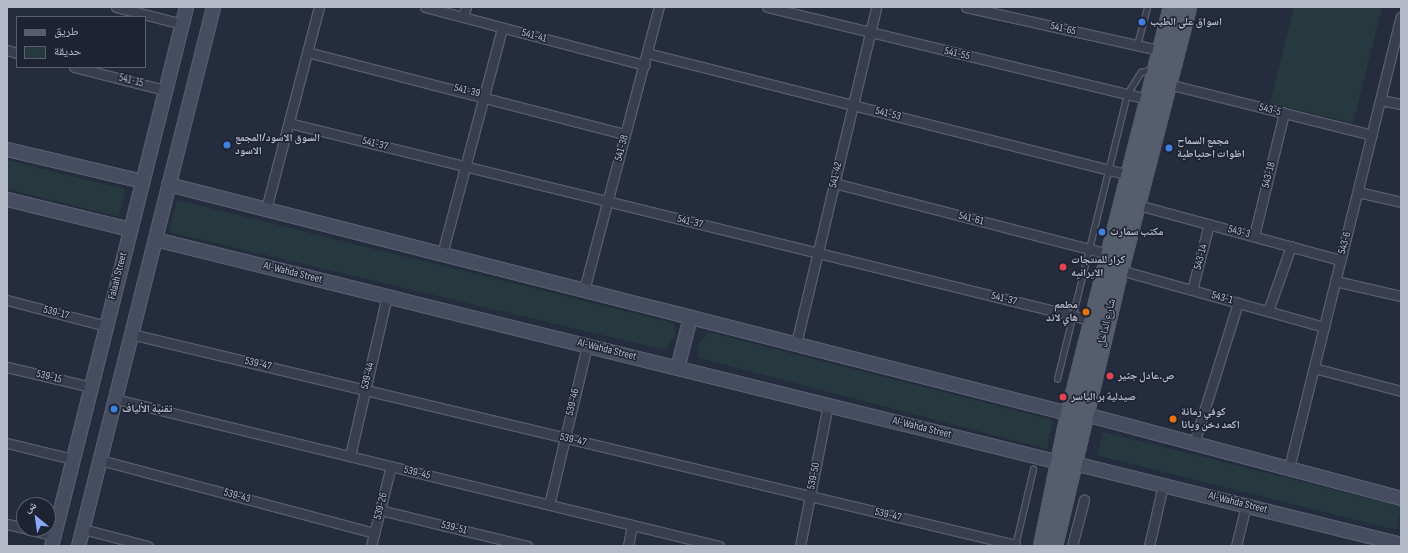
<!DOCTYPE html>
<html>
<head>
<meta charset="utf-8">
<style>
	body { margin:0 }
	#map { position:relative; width:1408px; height:553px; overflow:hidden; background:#242c3d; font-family:"Sofia Sans Condensed","Noto Naskh Arabic",sans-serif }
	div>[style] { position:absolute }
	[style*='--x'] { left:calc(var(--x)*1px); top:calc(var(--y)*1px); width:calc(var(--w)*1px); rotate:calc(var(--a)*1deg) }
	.green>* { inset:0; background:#26393e; transform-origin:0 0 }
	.roads { filter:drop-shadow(1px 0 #565c6b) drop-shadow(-1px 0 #565c6b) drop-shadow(0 1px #565c6b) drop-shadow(0 -1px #565c6b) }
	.lane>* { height:4.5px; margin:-2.25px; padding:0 2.25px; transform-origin:2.25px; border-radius:2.25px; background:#383e4d }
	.street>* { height:9px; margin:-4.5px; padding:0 4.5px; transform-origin:4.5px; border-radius:4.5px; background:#383e4d }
	.secondary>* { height:13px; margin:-6.5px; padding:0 6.5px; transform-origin:6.5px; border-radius:6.5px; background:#464d60 }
	.primary>* { height:15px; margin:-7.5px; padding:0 7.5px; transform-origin:7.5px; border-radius:7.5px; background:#565d6d }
	.dots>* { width:11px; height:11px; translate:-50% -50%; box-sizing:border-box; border:2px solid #1d2332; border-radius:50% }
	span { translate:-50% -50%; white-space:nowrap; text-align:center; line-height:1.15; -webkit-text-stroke:3px #1d2332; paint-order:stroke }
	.poi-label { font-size:11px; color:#b4bac8; font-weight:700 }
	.left { translate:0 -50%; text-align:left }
	.right { translate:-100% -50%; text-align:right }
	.street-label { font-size:11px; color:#b4bac8 }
	.frame { position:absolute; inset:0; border:8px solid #b4bac8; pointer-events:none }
	.legend { position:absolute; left:16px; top:16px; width:130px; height:52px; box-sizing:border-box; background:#1d2332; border:1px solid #595f6e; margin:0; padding:5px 7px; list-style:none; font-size:12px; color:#b4bac8 }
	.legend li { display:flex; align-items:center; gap:8px; height:20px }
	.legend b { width:20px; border:1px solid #595f6e }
	.north { position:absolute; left:16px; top:497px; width:40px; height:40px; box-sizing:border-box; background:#1d2332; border:1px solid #595f6e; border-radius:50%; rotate:331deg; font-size:11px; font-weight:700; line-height:16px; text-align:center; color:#b4bac8 }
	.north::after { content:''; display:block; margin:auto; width:14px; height:18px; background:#8ba9f7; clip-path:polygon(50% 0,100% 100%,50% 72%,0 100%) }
</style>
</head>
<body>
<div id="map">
	<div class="green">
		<i style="clip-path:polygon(1294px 7px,1382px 7px,1353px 123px,1270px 103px)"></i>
		<i style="left:7px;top:160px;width:122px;height:28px;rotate:14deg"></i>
		<i style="clip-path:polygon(177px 200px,673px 323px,676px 335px,665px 350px,169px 232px)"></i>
		<i style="clip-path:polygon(708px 332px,1053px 420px,1047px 449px,699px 358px,698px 344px)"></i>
		<i style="left:1103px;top:432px;width:308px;height:24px;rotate:14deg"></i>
	</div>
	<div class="roads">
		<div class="lane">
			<i style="--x:1137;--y:45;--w:39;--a:-75"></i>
			<i style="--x:1057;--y:379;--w:293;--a:-76.2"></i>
			<i style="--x:1127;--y:94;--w:26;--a:-58"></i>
			<i style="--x:1141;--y:72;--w:11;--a:-15"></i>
			<i style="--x:1015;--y:546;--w:79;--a:-76.8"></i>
		</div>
		<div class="street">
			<i style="--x:116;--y:7;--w:68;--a:14.4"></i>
			<i style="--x:425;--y:7;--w:227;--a:14.8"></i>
			<i style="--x:767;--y:7;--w:392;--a:13.6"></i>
			<i style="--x:966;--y:7;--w:198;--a:12.6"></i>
			<i style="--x:463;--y:17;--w:10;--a:-73"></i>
			<i style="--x:7;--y:50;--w:10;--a:17"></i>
			<i style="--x:307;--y:52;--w:328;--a:14.5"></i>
			<i style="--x:647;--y:53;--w:496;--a:14.2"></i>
			<i style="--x:74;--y:67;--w:94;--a:14.2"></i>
			<i style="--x:1168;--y:84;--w:210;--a:14"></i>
			<i style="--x:1380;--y:100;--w:21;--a:11"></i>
			<i style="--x:289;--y:123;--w:826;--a:13.8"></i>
			<i style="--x:834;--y:183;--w:283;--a:14.5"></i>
			<i style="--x:1358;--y:192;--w:44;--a:13.1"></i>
			<i style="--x:1138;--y:205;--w:210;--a:15.2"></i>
			<i style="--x:266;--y:209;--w:209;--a:-75.3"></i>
			<i style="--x:1254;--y:236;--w:127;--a:-76.3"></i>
			<i style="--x:442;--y:254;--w:234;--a:-75.1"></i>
			<i style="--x:1120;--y:270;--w:212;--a:15.6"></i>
			<i style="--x:1335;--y:281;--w:68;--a:12.8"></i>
			<i style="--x:584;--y:290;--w:293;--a:-75.2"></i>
			<i style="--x:1192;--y:290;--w:68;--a:-75.6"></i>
			<i style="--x:7;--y:300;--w:102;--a:14.7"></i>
			<i style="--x:1268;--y:311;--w:69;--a:-70.5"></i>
			<i style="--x:131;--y:334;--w:909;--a:13.42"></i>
			<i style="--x:796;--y:344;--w:346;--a:-76.6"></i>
			<i style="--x:7;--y:367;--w:86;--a:13.4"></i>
			<i style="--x:1314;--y:368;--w:90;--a:14.8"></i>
			<i style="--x:115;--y:399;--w:622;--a:13.68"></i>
			<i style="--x:7;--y:443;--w:67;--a:13.8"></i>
			<i style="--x:1194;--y:443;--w:147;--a:-72.6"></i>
			<i style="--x:350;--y:456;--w:164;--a:-77"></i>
			<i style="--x:100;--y:460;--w:284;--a:14.9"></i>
			<i style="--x:1289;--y:468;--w:465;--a:-76.1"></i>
			<i style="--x:549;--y:505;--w:164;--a:-76.6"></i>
			<i style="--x:380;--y:510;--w:152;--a:13.7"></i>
			<i style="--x:7;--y:524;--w:17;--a:13"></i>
			<i style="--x:27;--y:529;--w:28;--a:13"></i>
			<i style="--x:83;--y:529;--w:67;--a:14.7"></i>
			<i style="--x:371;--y:546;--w:82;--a:-76"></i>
			<i style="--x:628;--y:546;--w:21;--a:-79"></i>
			<i style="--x:800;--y:546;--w:144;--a:-78.8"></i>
			<i style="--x:1072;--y:546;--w:48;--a:-75.4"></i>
			<i style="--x:1149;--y:546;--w:63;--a:-77.1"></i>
			<i style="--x:1236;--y:546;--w:42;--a:-76.3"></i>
		</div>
		<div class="secondary">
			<i style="--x:7;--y:149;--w:139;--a:13.3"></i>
			<i style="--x:168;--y:184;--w:929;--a:14.28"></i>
			<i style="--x:7;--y:199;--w:127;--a:13.7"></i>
			<i style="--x:155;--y:239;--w:931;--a:13.86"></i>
			<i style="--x:677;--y:368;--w:53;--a:-75.7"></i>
			<i style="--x:1085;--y:414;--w:327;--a:14.9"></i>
			<i style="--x:1074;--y:463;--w:337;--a:13.9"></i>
			<i style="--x:51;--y:546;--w:556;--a:-75.94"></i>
			<i style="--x:78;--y:546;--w:556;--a:-75.94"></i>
		</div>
		<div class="primary">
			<i style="--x:1041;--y:546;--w:136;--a:-78.5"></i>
			<i style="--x:1068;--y:413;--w:419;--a:-75.8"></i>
			<i style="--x:1054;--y:546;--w:284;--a:-76.6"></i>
			<i style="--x:1120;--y:270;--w:272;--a:-75.5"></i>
		</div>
	</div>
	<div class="dots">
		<i style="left:1142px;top:22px;background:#3f7fe0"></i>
		<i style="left:227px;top:145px;background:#3f7fe0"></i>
		<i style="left:1169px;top:148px;background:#3f7fe0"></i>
		<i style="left:1102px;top:232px;background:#3f7fe0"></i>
		<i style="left:1063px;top:267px;background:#e0444e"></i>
		<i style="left:1086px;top:312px;background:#e8710a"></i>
		<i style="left:1110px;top:376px;background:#e0444e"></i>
		<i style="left:1063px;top:397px;background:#e0444e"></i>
		<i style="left:114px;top:409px;background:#3f7fe0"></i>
		<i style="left:1173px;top:419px;background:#e8710a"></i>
	</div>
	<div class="poi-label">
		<span class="left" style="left:1150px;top:22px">اسواق علي الطيب</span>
		<span class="left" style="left:235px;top:145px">السوق الاسود/المجمع<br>الاسود</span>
		<span class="left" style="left:1177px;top:148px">مجمع السماح<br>اظوات احتياطية</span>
		<span class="left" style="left:1110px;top:232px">مكتب سمارت</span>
		<span class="left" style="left:1071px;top:267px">كرار للمنتجات<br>الايرانيه</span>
		<span class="right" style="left:1078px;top:312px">مطعم<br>هاي لاند</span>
		<span class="left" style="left:1118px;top:376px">ص.عادل جثير</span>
		<span class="left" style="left:1071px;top:397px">صيدلية بر الياسر</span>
		<span class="left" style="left:122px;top:409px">تقنية الألياف</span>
		<span class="left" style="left:1181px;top:419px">كوفي رمانة<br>اكعد دخن ويانا</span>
	</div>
	<div class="street-label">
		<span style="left:1063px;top:29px;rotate:13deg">541-65</span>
		<span style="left:534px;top:36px;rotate:15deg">541-41</span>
		<span style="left:957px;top:54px;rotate:13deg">541-55</span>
		<span style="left:131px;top:81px;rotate:14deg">541-15</span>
		<span style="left:467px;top:91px;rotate:14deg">541-39</span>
		<span style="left:1270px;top:110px;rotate:14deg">543-5</span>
		<span style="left:888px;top:114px;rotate:14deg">541-53</span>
		<span style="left:375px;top:144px;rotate:14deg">541-37</span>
		<span style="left:622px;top:148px;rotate:-75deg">541-38</span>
		<span style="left:836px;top:175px;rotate:-77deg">541-42</span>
		<span style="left:1269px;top:175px;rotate:-76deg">543-18</span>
		<span style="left:971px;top:219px;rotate:14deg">541-61</span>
		<span style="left:690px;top:222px;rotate:14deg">541-37</span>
		<span style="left:1239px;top:232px;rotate:15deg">543-3</span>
		<span style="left:1345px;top:243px;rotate:-76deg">543-6</span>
		<span style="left:1201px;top:257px;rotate:-76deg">543-14</span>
		<span style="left:293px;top:273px;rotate:14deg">Al-Wahda Street</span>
		<span style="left:118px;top:276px;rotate:-76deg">Falaah Street</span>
		<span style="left:1222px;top:298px;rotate:15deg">543-1</span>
		<span style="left:1004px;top:299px;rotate:14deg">541-37</span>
		<span style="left:56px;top:313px;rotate:15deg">539-17</span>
		<span style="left:1107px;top:323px;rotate:-77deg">شارع الداخل</span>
		<span style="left:607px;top:350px;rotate:14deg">Al-Wahda Street</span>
		<span style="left:258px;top:364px;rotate:13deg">539-47</span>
		<span style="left:368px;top:376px;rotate:-77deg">539-44</span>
		<span style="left:49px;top:377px;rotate:14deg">539-15</span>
		<span style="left:573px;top:402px;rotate:-77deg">539-46</span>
		<span style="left:922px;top:428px;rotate:14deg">Al-Wahda Street</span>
		<span style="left:573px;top:440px;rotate:13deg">539-47</span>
		<span style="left:417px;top:473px;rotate:14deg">539-45</span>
		<span style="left:814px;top:476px;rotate:-79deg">539-50</span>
		<span style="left:237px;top:496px;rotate:15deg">539-43</span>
		<span style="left:1238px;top:503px;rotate:14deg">Al-Wahda Street</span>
		<span style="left:381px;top:506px;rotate:-76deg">539-26</span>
		<span style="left:888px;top:515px;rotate:13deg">539-47</span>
		<span style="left:454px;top:528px;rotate:14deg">539-51</span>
	</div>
	<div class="frame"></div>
	<ul class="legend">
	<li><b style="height:5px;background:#565d6d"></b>طريق</li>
	<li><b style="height:11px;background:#26393e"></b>حديقة</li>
	</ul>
	<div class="north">ش</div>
</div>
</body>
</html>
